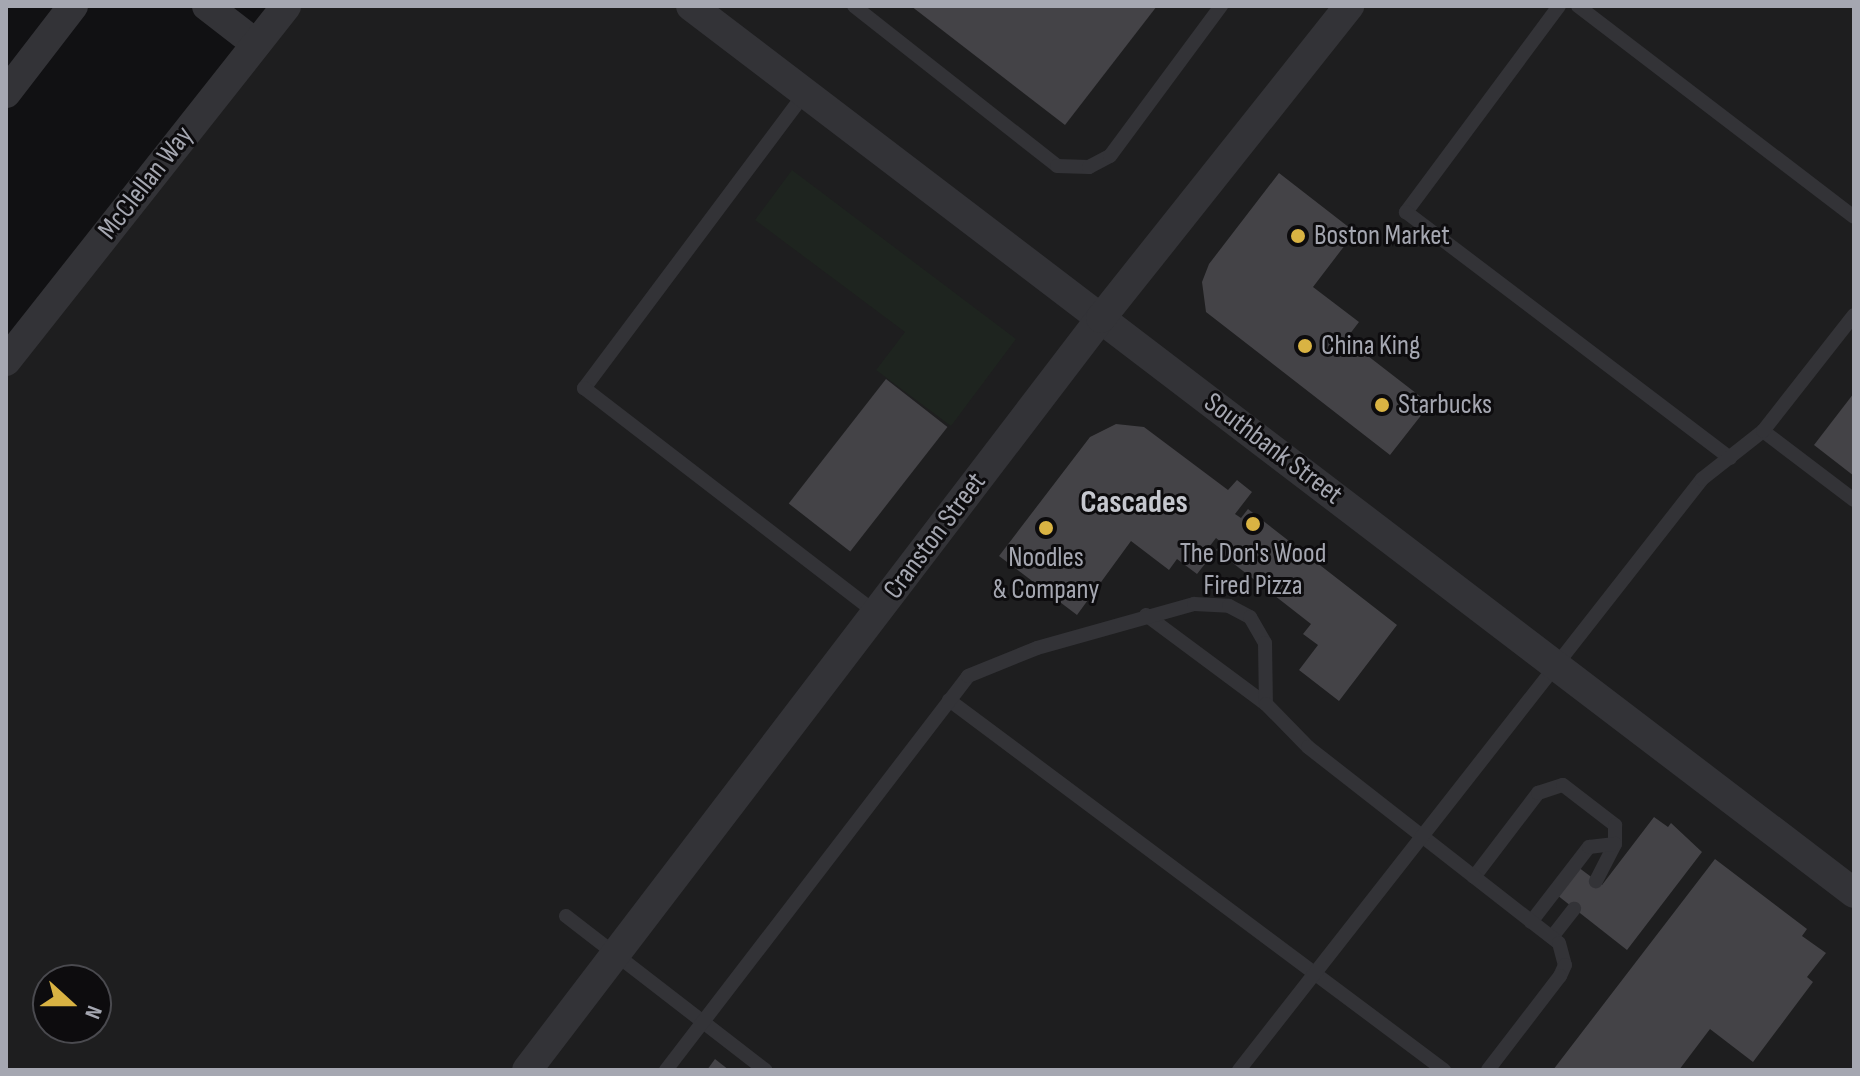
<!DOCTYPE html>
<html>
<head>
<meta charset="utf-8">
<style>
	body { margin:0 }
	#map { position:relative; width:1860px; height:1076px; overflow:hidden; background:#111113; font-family:"Sofia Sans Condensed",sans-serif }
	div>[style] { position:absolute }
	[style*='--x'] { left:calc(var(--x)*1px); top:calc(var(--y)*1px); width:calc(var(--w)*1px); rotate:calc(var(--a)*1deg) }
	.built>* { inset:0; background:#1e1e1f }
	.green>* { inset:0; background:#1e241f }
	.building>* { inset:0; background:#444347; transform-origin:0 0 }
	.lane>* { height:14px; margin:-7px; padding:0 7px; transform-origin:7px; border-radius:7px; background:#333337 }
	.street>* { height:30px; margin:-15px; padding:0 15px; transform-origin:15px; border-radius:15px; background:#333337 }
	.dots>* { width:22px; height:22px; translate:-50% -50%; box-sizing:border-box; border:4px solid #0d0c0e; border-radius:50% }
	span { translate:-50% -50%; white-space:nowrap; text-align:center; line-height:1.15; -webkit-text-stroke:6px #0d0c0e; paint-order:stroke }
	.street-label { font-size:28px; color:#a5a7b1 }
	.poi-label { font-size:28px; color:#a5a7b1 }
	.left { translate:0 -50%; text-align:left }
	.quarter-label { font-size:32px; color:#c5c7ce; font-weight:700 }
	.frame { position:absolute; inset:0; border:8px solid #a5a7b1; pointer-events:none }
	.north { position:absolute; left:32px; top:964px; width:80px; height:80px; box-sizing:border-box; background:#0d0c0e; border:2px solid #4a4a4f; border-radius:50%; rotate:111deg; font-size:22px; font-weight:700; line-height:32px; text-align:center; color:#a5a7b1 }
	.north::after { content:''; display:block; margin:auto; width:28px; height:36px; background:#d9b343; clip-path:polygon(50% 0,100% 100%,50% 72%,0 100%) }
</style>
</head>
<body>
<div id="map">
	<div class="built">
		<i style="clip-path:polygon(evenodd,286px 6px,1854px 6px,1854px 1070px,6px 1070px,6px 362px,286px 6px,48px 980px,96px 980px,96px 1028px,48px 1028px,48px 980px)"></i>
	</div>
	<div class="green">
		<i style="clip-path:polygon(792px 170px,1016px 339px,951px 426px,876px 370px,905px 332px,755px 220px)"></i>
	</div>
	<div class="building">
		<i style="clip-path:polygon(911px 6px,1157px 6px,1065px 125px)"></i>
		<i style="clip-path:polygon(1279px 173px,1355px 232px,1313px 287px,1359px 322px,1346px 339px,1430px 404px,1390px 455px,1206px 312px,1202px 282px,1209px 264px)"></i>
		<i style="left:886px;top:379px;width:78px;height:158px;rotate:38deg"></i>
		<i style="clip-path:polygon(1854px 393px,1854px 476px,1814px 445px)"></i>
		<i style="clip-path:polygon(1116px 424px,1144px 427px,1228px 490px,1237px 480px,1252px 492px,1235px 514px,1241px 518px,1248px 509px,1397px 625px,1339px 701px,1299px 670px,1318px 645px,1303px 634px,1311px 624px,1216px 550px,1222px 543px,1216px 538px,1206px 551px,1212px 555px,1197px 574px,1177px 559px,1169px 570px,1131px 541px,1077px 615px,999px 556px,1090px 437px)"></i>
		<i style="clip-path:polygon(1654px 817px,1668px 827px,1671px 823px,1702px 852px,1627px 950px,1557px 895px,1578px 867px,1602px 885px)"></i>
		<i style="clip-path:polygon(1715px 859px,1807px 929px,1802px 936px,1826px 953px,1807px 977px,1813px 982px,1753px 1062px,1710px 1029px,1679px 1070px,1553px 1070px)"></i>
		<i style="clip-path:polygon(715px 1059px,729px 1070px,707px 1070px)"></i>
	</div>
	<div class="lane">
		<i style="--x:854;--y:6;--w:258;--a:38.2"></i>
		<i style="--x:1057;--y:166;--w:32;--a:2"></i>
		<i style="--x:1089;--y:167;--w:24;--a:-28"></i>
		<i style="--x:1110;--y:156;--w:187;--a:-53.5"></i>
		<i style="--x:1559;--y:6;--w:257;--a:126.6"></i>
		<i style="--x:1406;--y:212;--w:407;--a:37.2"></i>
		<i style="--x:1578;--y:6;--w:347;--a:37.4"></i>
		<i style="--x:805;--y:93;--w:369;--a:126.8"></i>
		<i style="--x:584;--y:388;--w:369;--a:37.6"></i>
		<i style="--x:1763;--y:431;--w:114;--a:37.2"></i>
		<i style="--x:1146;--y:615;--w:149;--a:36.6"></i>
		<i style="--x:949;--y:700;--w:618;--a:36.78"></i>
		<i style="--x:1474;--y:877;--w:106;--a:-52.7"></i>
		<i style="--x:1538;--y:793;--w:26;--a:-18"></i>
		<i style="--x:1563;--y:785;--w:66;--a:37.6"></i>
		<i style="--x:1615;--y:825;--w:19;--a:90"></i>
		<i style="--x:1615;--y:844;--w:42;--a:117.2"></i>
		<i style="--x:566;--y:916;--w:252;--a:37.7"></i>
		<i style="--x:1531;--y:922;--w:95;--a:-52.3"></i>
		<i style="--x:1589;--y:847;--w:26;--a:-7"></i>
		<i style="--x:1552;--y:937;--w:36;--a:-52"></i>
		<i style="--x:666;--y:1070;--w:496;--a:-52.5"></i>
		<i style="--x:968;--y:676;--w:74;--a:-22.1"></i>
		<i style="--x:1037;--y:648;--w:163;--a:-15.7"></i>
		<i style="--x:1194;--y:604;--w:35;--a:3"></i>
		<i style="--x:1229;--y:606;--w:24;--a:28"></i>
		<i style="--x:1250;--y:617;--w:30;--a:60"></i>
		<i style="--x:1265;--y:643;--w:61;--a:89.1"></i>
		<i style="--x:1266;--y:704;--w:60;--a:45.7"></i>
		<i style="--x:1308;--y:747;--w:318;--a:38"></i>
		<i style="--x:1559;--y:943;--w:23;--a:75"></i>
		<i style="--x:1565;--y:965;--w:12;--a:114"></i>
		<i style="--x:1560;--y:976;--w:118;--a:127.5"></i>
		<i style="--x:1239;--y:1070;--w:751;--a:-51.92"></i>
		<i style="--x:1702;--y:479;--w:78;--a:-38.2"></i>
		<i style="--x:1763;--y:431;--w:147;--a:-51.9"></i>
	</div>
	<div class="street">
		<i style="--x:207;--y:6;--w:62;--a:37.8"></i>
		<i style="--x:691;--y:6;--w:1463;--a:37.33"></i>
		<i style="--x:6;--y:93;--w:110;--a:-52.4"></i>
		<i style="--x:6;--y:361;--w:452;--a:-51.7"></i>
		<i style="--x:527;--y:1070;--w:946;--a:-52.65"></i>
		<i style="--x:1101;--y:318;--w:399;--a:-51.5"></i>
	</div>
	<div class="dots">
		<i style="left:1298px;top:236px;background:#d9b343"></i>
		<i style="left:1305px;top:346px;background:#d9b343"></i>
		<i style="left:1382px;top:405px;background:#d9b343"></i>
		<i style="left:1253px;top:524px;background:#d9b343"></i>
		<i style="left:1046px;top:528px;background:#d9b343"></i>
	</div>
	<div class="street-label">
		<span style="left:146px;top:183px;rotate:-52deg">McClellan Way</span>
		<span style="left:1273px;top:449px;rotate:37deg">Southbank Street</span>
		<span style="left:935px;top:536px;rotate:-53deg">Cranston Street</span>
	</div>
	<div class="poi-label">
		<span class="left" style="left:1314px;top:236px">Boston Market</span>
		<span class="left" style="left:1321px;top:346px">China King</span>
		<span class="left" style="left:1398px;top:405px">Starbucks</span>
		<span style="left:1253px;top:570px">The Don's Wood<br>Fired Pizza</span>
		<span style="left:1046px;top:574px">Noodles<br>&amp; Company</span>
	</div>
	<div class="quarter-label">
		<span style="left:1134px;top:503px">Cascades</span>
	</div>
	<div class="frame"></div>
	<div class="north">N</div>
</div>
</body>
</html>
